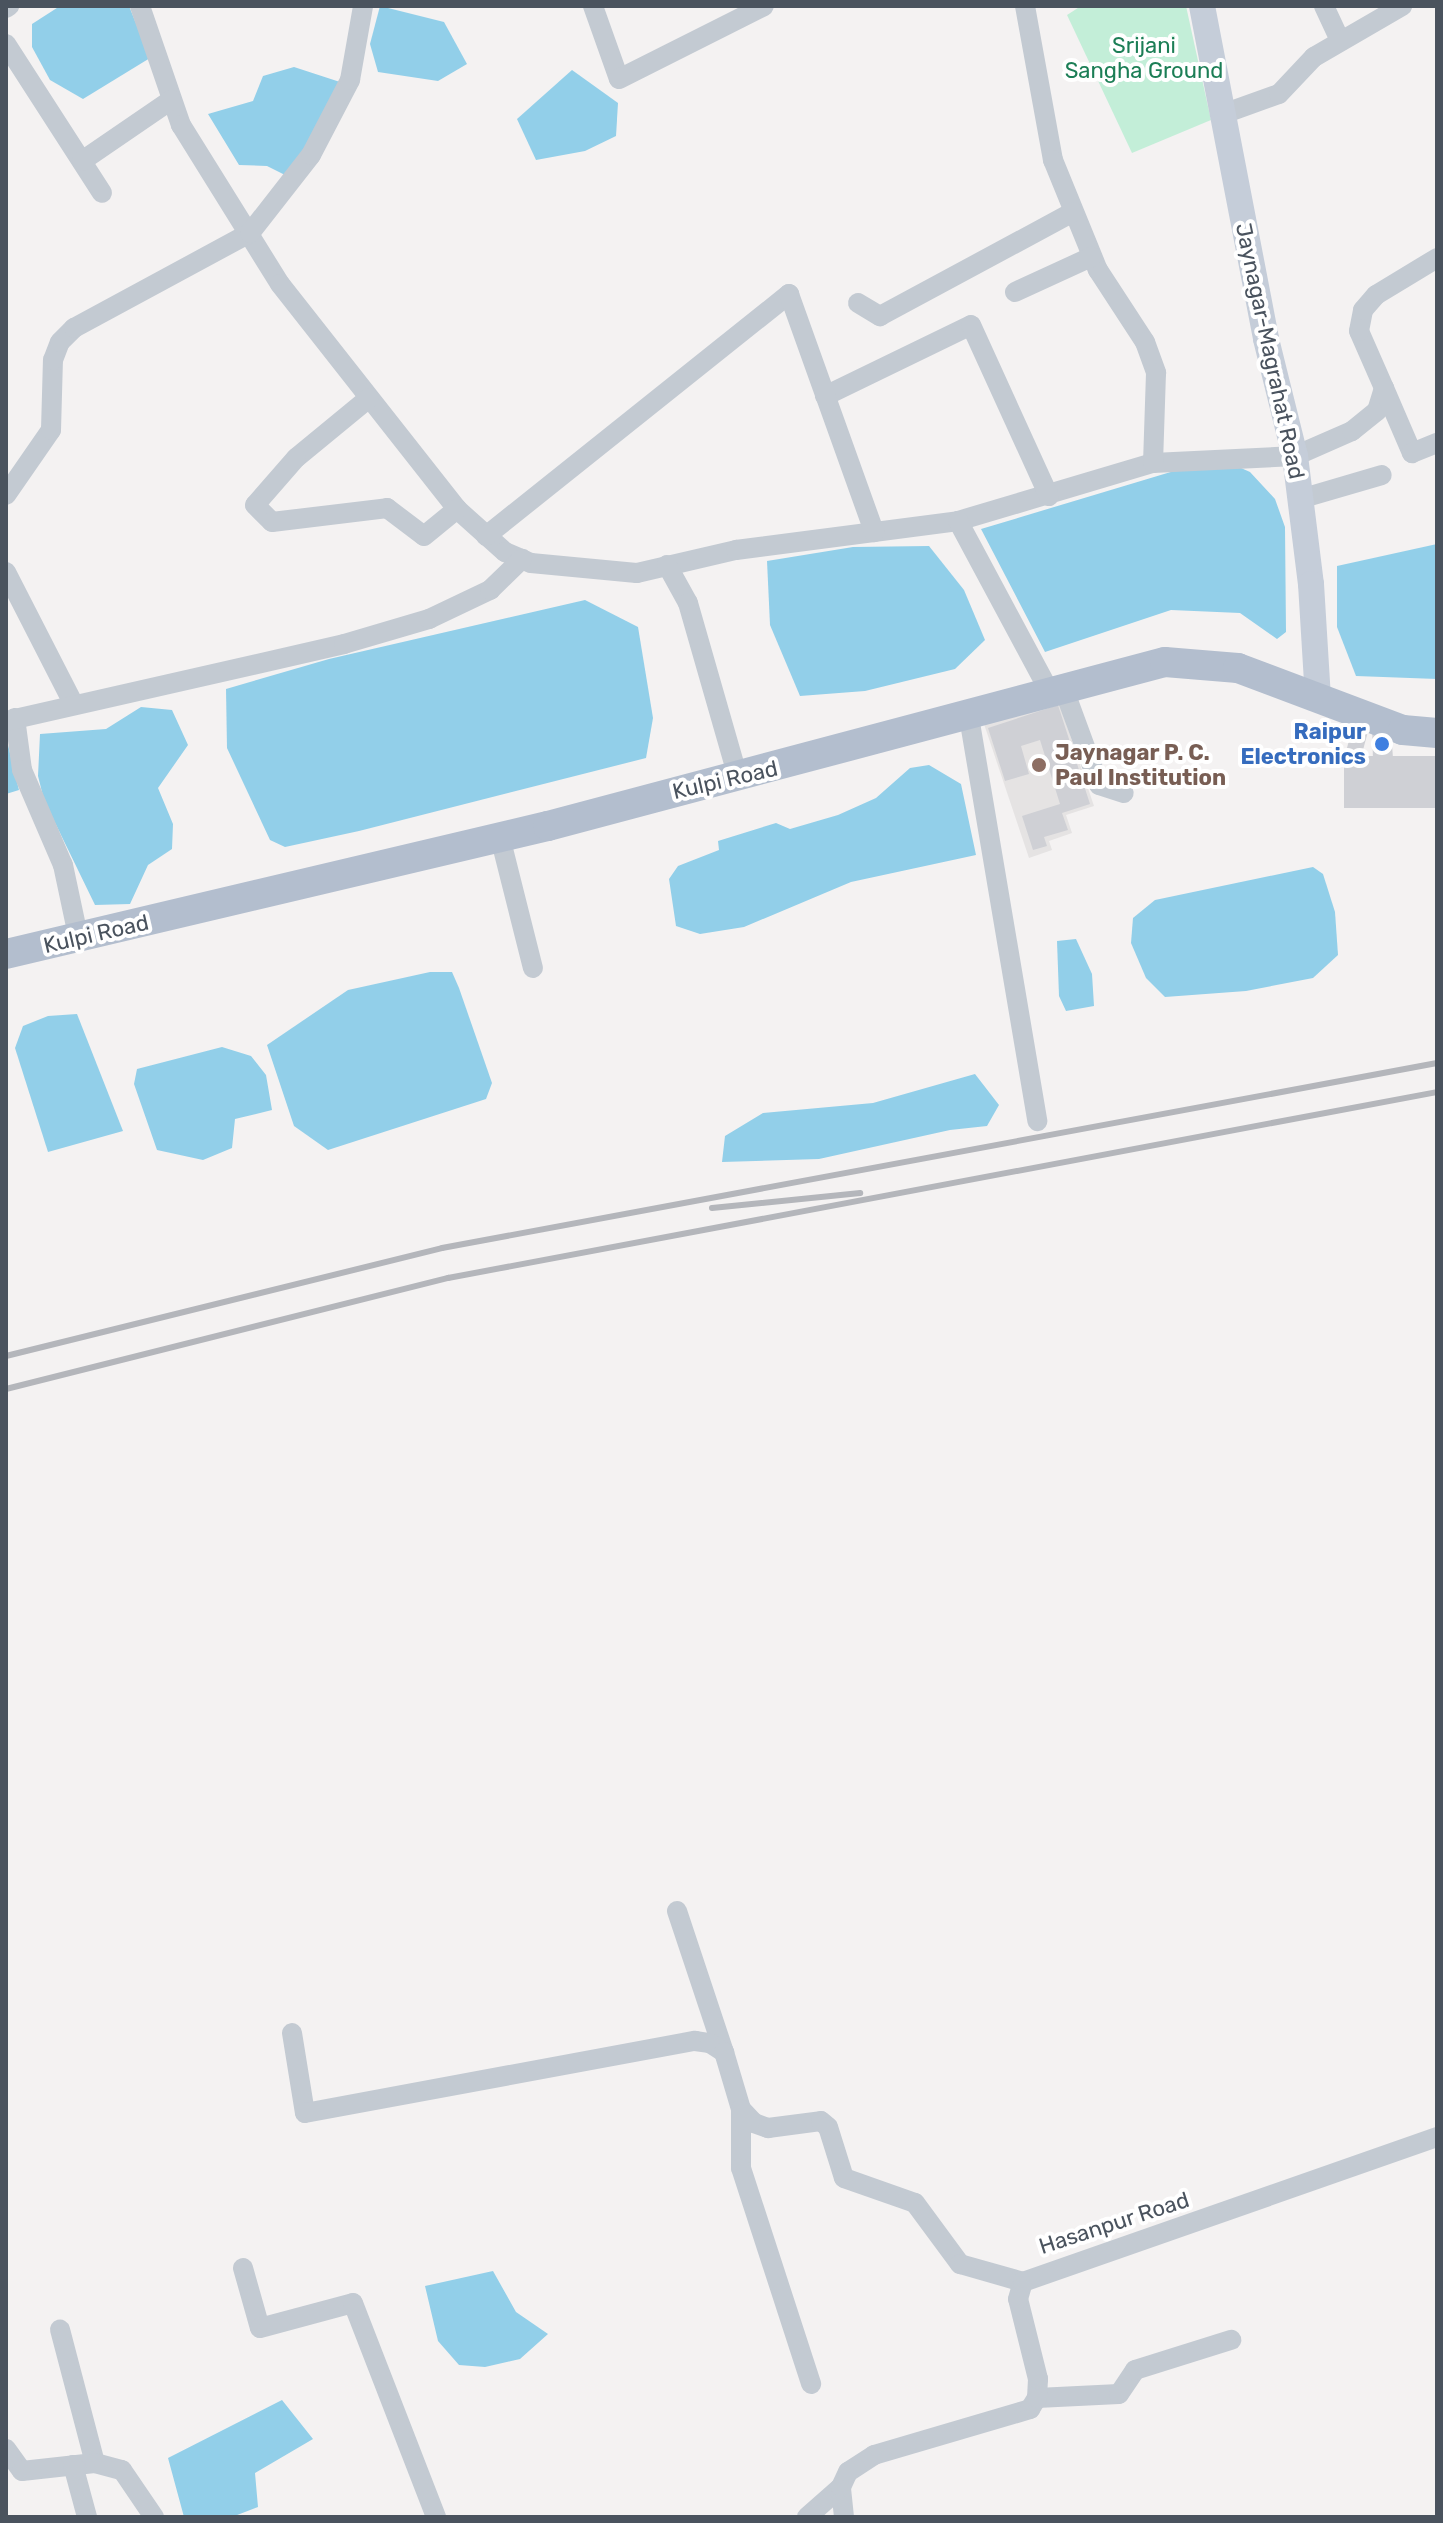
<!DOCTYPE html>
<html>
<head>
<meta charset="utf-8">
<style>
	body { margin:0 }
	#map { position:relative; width:1443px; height:2523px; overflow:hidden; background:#f4f2f2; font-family:Rubik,sans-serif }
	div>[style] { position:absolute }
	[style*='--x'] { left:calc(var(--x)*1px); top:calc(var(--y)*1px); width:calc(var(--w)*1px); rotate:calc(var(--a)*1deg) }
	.education>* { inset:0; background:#e5e3e3 }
	.green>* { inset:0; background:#c3eed8 }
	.water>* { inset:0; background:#92cfe9 }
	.building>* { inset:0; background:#cfd0d5; transform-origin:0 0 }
	.street>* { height:20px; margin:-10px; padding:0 10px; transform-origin:10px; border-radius:10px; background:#c3cad2 }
	.secondary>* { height:26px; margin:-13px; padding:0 13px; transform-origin:13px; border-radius:13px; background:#c5cdd9 }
	.primary>* { height:30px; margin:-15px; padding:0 15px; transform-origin:15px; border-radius:15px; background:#b3bece }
	.rail>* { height:6px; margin:-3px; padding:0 3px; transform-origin:3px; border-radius:3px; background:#b4b6bb }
	.dots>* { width:22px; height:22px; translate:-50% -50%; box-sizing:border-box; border:4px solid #fff; border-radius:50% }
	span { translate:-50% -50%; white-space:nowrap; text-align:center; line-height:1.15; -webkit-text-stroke:8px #fff; paint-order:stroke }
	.park-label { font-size:22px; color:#1c7e56 }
	.street-label { font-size:22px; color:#4a535e }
	.shop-label { font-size:22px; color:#366cbe; font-weight:700 }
	.right { translate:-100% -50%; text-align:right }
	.education-label { font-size:22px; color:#785e54; font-weight:700 }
	.left { translate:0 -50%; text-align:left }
	.frame { position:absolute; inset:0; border:8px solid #4a535e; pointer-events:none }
</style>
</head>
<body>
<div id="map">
	<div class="education">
		<i style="clip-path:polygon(1058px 699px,1094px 806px,1066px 815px,1072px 833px,1049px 841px,1052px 850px,1029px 858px,984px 724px)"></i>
	</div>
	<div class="green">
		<i style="clip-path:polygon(1081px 6px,1186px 6px,1211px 120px,1132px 153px,1067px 15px)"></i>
	</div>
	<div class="water">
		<i style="clip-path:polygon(60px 6px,129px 6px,150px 58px,83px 99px,50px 80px,32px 47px,32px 24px)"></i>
		<i style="clip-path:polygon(380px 6px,444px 22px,467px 64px,438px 81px,378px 72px,370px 44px)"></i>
		<i style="clip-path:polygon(294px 67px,340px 82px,323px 118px,287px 176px,267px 166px,239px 165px,208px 114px,253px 101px,263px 76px)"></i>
		<i style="clip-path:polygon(572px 70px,618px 103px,616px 136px,585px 151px,536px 160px,517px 119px)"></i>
		<i style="clip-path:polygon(1232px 464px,1250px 472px,1275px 499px,1285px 527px,1286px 632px,1277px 639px,1240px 613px,1171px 610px,1045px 652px,981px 529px,1194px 465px)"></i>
		<i style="clip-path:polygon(1437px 544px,1437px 679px,1356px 676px,1337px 627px,1337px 566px)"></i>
		<i style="clip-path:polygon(929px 546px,964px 590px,985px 640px,955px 669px,865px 691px,800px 696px,770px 625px,767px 561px,853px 547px)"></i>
		<i style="clip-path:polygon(585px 600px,638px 627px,653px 718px,646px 758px,359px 831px,285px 847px,270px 840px,227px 748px,226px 689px,329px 659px)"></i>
		<i style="clip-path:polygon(141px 707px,172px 710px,188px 745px,158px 788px,173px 824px,172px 849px,148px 865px,130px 904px,95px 905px,44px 800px,38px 776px,40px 734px,106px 729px)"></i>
		<i style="clip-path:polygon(6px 737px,19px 790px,6px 794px)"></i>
		<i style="clip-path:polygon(929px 765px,961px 784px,976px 855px,851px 882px,744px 927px,700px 934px,676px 926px,669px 879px,678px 866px,719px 850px,718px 841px,776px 823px,790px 829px,838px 815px,876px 798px,910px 768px)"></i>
		<i style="clip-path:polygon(1313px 867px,1323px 874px,1335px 912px,1338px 955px,1313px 978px,1246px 991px,1165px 997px,1146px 978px,1131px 943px,1133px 918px,1155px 900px)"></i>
		<i style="clip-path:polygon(1076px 939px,1092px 974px,1094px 1006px,1066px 1011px,1059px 996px,1057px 941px)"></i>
		<i style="clip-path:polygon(430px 972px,452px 972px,459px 988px,492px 1083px,486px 1099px,328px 1150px,294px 1126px,267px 1045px,348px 990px)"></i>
		<i style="clip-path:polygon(77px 1014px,123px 1131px,48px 1152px,15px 1048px,23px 1026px,48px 1016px)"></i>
		<i style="clip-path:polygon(222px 1047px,251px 1056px,266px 1075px,272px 1110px,235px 1119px,232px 1148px,203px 1160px,157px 1150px,134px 1084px,137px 1069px)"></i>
		<i style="clip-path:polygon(975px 1074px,999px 1105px,987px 1126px,950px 1130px,819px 1159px,722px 1162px,725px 1136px,763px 1113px,873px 1103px)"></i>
		<i style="clip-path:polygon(493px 2271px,516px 2312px,548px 2334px,520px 2359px,485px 2367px,459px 2365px,438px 2341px,425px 2286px)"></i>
		<i style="clip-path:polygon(282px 2400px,313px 2439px,255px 2473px,258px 2507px,232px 2517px,184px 2517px,168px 2458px)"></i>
	</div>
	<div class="building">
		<i style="clip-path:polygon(1058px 705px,1090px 804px,1062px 813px,1068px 830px,1044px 837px,1047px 846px,1033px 850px,1022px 816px,1060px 804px,1040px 740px,1021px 746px,1029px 774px,1005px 781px,988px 728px)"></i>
		<i style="left:1355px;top:718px;width:16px;height:45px;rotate:15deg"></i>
		<i style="clip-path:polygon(1372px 723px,1391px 729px,1393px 759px,1373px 761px)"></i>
		<i style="left:1437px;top:756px;width:52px;height:93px;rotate:90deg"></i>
	</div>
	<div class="street">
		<i style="--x:140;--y:6;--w:126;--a:71"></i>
		<i style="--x:181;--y:125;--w:187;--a:58.1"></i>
		<i style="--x:280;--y:284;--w:286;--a:51.8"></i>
		<i style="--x:457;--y:509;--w:64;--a:41.9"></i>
		<i style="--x:505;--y:552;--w:28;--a:23"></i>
		<i style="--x:531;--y:563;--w:106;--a:5.4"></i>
		<i style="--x:637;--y:573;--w:102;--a:-13.1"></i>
		<i style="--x:736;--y:550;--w:224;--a:-7.4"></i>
		<i style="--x:958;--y:521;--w:203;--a:-16.6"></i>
		<i style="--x:1153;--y:463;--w:142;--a:-2.8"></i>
		<i style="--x:1295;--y:456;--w:62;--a:-23.7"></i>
		<i style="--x:1352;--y:431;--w:32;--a:-39"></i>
		<i style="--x:1377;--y:411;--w:24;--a:-73"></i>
		<i style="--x:1384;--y:388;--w:62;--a:-113.7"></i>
		<i style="--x:1359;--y:331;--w:21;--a:-79"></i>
		<i style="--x:1363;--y:310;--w:20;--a:-49"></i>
		<i style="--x:1376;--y:295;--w:71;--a:-31.2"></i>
		<i style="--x:593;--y:6;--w:77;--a:70.4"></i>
		<i style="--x:619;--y:79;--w:162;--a:-26.7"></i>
		<i style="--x:1025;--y:6;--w:157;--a:79.7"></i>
		<i style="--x:1053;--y:160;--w:119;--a:67.8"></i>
		<i style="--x:1098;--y:270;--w:86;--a:56.9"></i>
		<i style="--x:1145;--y:342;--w:33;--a:70"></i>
		<i style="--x:1156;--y:373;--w:90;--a:91.9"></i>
		<i style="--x:1324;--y:6;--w:38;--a:65"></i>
		<i style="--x:6;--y:8;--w:4;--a:-34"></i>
		<i style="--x:6;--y:44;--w:177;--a:57.2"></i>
		<i style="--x:1223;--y:114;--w:59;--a:-19.7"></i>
		<i style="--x:1279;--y:94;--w:51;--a:-46.6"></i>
		<i style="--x:1314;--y:57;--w:102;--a:-30.1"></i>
		<i style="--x:82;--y:161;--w:108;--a:-34.4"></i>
		<i style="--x:1015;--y:292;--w:84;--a:-24.7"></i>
		<i style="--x:858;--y:303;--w:26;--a:31"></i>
		<i style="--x:880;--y:316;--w:219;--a:-28.3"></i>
		<i style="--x:1384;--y:388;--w:71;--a:66.7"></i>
		<i style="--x:1412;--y:453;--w:27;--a:-22"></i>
		<i style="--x:825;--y:396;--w:162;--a:-25.9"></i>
		<i style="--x:971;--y:325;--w:188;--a:65.5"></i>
		<i style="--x:369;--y:398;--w:94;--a:140.6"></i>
		<i style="--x:296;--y:458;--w:62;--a:131.1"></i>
		<i style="--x:255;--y:505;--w:24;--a:45"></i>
		<i style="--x:272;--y:522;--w:116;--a:-6.9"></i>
		<i style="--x:387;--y:508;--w:46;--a:37.1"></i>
		<i style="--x:424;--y:536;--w:43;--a:-39.3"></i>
		<i style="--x:6;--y:495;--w:79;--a:-55.3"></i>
		<i style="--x:51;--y:430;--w:70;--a:-88.4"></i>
		<i style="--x:53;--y:360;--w:19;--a:-69"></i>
		<i style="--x:60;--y:342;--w:20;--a:-45"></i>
		<i style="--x:74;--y:328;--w:200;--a:-28.4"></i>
		<i style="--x:250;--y:233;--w:99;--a:-52"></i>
		<i style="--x:311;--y:155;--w:85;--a:-62.5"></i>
		<i style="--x:350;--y:80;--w:75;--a:-80"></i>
		<i style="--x:1300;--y:499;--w:85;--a:-16.3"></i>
		<i style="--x:958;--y:521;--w:193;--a:61.8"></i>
		<i style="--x:486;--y:536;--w:388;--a:-38.6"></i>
		<i style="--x:789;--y:294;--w:253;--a:70.3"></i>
		<i style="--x:667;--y:565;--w:43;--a:61.1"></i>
		<i style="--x:688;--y:603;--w:181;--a:74"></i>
		<i style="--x:6;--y:572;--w:149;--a:62.9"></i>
		<i style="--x:1063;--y:687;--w:104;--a:69.8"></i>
		<i style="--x:1099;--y:785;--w:26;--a:18"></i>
		<i style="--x:968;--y:711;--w:416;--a:80.4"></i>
		<i style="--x:15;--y:718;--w:52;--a:82.3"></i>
		<i style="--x:22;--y:770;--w:103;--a:66.7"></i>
		<i style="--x:63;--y:865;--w:77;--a:78"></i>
		<i style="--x:6;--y:721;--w:347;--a:-12.8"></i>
		<i style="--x:344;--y:644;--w:89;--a:-16.4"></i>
		<i style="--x:429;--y:619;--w:68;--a:-25.4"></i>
		<i style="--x:490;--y:590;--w:45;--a:-44.1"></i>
		<i style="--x:500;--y:837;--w:135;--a:75.9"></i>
		<i style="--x:677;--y:1911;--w:149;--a:71.6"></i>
		<i style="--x:292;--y:2033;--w:81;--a:80.8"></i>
		<i style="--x:305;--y:2113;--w:397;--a:-10.5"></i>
		<i style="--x:695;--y:2041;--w:15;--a:8"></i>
		<i style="--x:710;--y:2043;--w:17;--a:33"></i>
		<i style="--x:724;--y:2052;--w:59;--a:73.4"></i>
		<i style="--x:741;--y:2109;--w:19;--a:47"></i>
		<i style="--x:754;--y:2123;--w:15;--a:20"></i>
		<i style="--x:768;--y:2128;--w:53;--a:-7.5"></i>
		<i style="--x:821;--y:2121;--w:9;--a:41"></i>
		<i style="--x:828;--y:2127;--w:53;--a:72.6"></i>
		<i style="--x:844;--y:2178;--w:75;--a:19.4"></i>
		<i style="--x:915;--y:2203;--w:76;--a:53.6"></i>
		<i style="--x:960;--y:2264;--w:66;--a:15.9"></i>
		<i style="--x:741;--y:2109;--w:59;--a:90"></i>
		<i style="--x:741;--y:2168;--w:227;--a:72"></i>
		<i style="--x:243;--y:2268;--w:62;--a:74.2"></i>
		<i style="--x:260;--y:2328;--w:96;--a:-15"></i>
		<i style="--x:353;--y:2303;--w:230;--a:68.8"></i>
		<i style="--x:1037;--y:2398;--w:82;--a:-2.8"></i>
		<i style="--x:1119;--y:2394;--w:29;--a:-56"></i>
		<i style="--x:1135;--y:2370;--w:101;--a:-17.4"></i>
		<i style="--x:6;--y:2449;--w:27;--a:54"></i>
		<i style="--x:22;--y:2471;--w:73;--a:-6.3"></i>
		<i style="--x:95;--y:2463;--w:138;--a:-104.7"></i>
		<i style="--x:95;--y:2463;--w:28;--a:15"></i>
		<i style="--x:122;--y:2470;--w:57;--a:55.8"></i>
		<i style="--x:73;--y:2465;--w:54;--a:74.9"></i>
		<i style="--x:807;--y:2517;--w:45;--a:-41.4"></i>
		<i style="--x:844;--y:2517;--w:30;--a:-96"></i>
		<i style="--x:841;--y:2487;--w:17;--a:-65"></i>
		<i style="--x:848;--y:2472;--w:31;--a:-33"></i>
		<i style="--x:874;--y:2455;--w:163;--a:-16.4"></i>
		<i style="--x:1030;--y:2409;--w:13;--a:-58"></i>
		<i style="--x:1037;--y:2398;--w:19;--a:-87"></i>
		<i style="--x:1038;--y:2379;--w:82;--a:-104"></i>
		<i style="--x:1018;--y:2299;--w:18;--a:-74"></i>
		<i style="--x:1023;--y:2282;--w:439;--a:-19.3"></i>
	</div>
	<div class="secondary">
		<i style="--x:1202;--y:6;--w:339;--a:79.1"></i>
		<i style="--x:1266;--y:339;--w:121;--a:76.1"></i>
		<i style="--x:1295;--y:456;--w:129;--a:82.9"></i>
		<i style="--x:1311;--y:584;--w:115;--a:86.5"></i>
	</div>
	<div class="primary">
		<i style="--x:6;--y:954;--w:557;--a:-13.29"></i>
		<i style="--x:548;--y:826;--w:638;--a:-14.89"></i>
		<i style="--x:1165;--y:662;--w:73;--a:4.7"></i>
		<i style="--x:1238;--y:668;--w:176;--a:20.6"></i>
		<i style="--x:1403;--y:730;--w:34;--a:5"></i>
	</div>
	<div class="rail">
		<i style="--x:712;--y:1208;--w:149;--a:-5.8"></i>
		<i style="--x:6;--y:1356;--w:449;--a:-13.9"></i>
		<i style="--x:442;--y:1248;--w:1012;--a:-10.53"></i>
		<i style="--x:6;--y:1389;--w:456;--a:-14.1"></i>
		<i style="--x:448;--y:1278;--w:1006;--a:-10.65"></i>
	</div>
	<div class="dots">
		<i style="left:1382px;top:744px;background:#3f7fe0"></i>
		<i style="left:1039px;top:765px;background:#8d6e63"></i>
	</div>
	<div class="park-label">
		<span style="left:1144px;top:58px">Srijani<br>Sangha Ground</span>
	</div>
	<div class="street-label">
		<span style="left:1270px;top:351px;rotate:78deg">Jaynagar-Magrahat Road</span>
		<span style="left:725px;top:780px;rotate:-13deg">Kulpi Road</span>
		<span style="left:96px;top:934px;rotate:-13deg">Kulpi Road</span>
		<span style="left:1114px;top:2223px;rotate:-18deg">Hasanpur Road</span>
	</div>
	<div class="shop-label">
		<span class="right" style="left:1366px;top:744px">Raipur<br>Electronics</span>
	</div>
	<div class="education-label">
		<span class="left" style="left:1055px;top:765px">Jaynagar P. C.<br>Paul Institution</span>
	</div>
	<div class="frame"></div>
</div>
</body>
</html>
